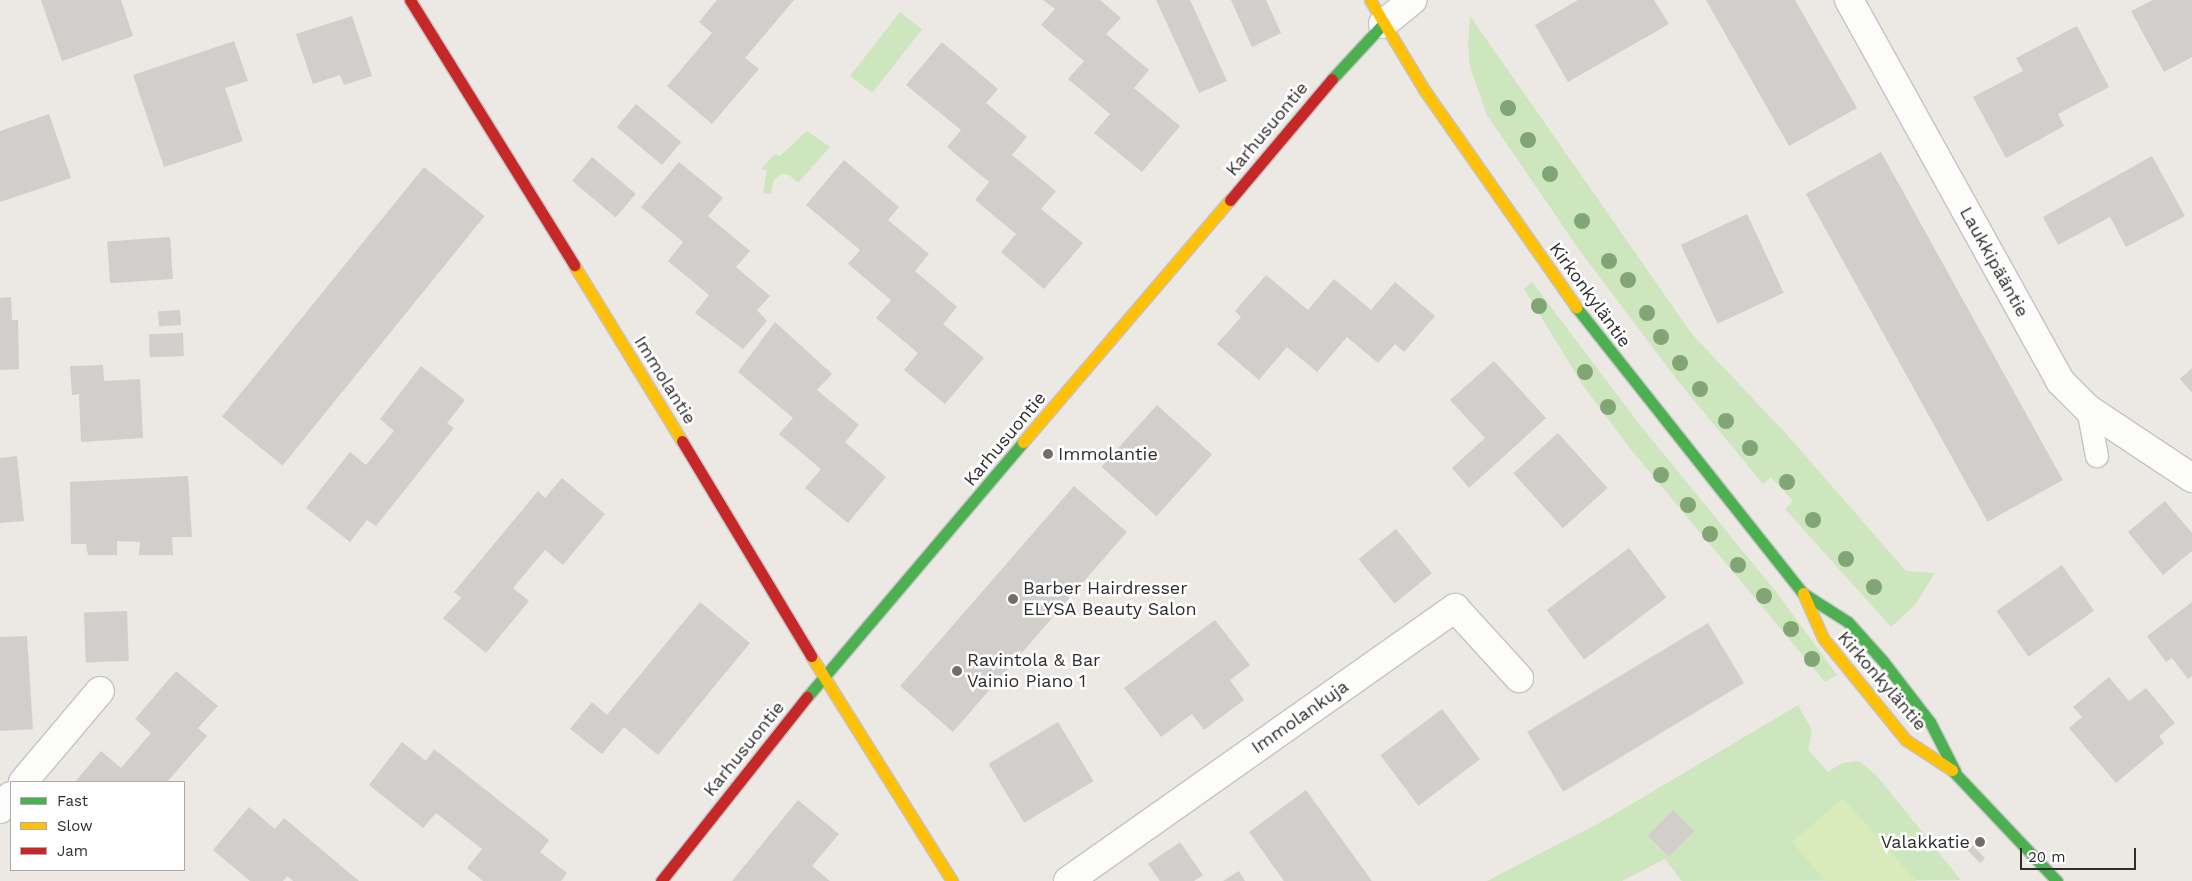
<!DOCTYPE html>
<html>
<head>
<meta charset="utf-8">
<style>
	body { margin:0 }
	#map { position:relative; width:2192px; height:881px; overflow:hidden; background:#ece8e4; font-family:"Work Sans",sans-serif }
	div>[style] { position:absolute }
	[style*='--x'] { left:calc(var(--x)*1px); top:calc(var(--y)*1px); width:calc(var(--w)*1px); rotate:calc(var(--a)*1deg) }
	.green>* { inset:0; background:#cee6be; transform-origin:0 0 }
	.pitch>* { inset:0; background:#d9eabb }
	.building>* { inset:0; background:#d1cecb; transform-origin:0 0 }
	.roads { filter:drop-shadow(1px 0 #c5c4c5) drop-shadow(-1px 0 #c5c4c5) drop-shadow(0 1px #c5c4c5) drop-shadow(0 -1px #c5c4c5) }
	.lane>* { height:22px; margin:-11px; padding:0 11px; transform-origin:11px; border-radius:11px; background:#fcfcfb }
	.street>* { height:28px; margin:-14px; padding:0 14px; transform-origin:14px; border-radius:14px; background:#fcfcfb }
	.fast>* { height:11px; margin:-5.5px; padding:0 5.5px; transform-origin:5.5px; border-radius:5.5px; background:#4caf50 }
	.slow>* { height:11px; margin:-5.5px; padding:0 5.5px; transform-origin:5.5px; border-radius:5.5px; background:#ffc107 }
	.jam>* { height:11px; margin:-5.5px; padding:0 5.5px; transform-origin:5.5px; border-radius:5.5px; background:#c62828 }
	.trees>* { width:16px; height:16px; margin:-8px; border-radius:50%; background:#82a575 }
	.dots>* { width:14px; height:14px; translate:-50% -50%; box-sizing:border-box; border:2px solid #fff; border-radius:50% }
	span { translate:-50% -50%; white-space:nowrap; text-align:center; line-height:1.15; -webkit-text-stroke:5px #fff; paint-order:stroke }
	.street-label { font-size:18px; color:#2e2e2e }
	.poi-label { font-size:18px; color:#2e2e2e }
	.left { translate:0 -50%; text-align:left }
	.right { translate:-100% -50%; text-align:right }
	.legend { position:absolute; left:10px; top:781px; width:175px; height:90px; box-sizing:border-box; background:#fff; border:1px solid #ababab; margin:0; padding:6px 9px; list-style:none; font-size:15px; color:#2e2e2e }
	.legend li { display:flex; align-items:center; gap:10px; height:25px }
	.legend b { width:25px; border:1px solid #ababab }
	.scale { position:absolute; left:2020px; top:848px; width:116px; height:22px; box-sizing:border-box; border:2px solid #2e2e2e; border-top:0; padding-left:6px; font-size:15px; line-height:18px; white-space:nowrap; color:#2e2e2e; -webkit-text-stroke:4px #fff; paint-order:stroke }
</style>
</head>
<body>
<div id="map">
	<div class="green">
		<i style="left:900px;top:12px;width:28px;height:81px;rotate:38deg"></i>
		<i style="clip-path:polygon(1470px 16px,1692px 334px,1789px 437px,1906px 571px,1935px 573px,1915px 605px,1891px 627px,1785px 509px,1793px 501px,1771px 477px,1763px 484px,1678px 381px,1580px 251px,1487px 115px,1470px 67px,1468px 45px)"></i>
		<i style="clip-path:polygon(807px 131px,830px 147px,798px 183px,789px 175px,781px 174px,773px 181px,771px 194px,763px 193px,767px 170px,761px 170px,774px 154px,780px 156px)"></i>
		<i style="clip-path:polygon(1532px 282px,1640px 425px,1777px 593px,1837px 675px,1825px 682px,1632px 451px,1584px 387px,1524px 289px)"></i>
		<i style="clip-path:polygon(1798px 705px,1812px 730px,1808px 750px,1828px 772px,1842px 763px,1859px 761px,1877px 776px,1961px 880px,1682px 881px,1665px 859px,1622px 881px,1487px 881px,1603px 821px)"></i>
	</div>
	<div class="pitch">
		<i style="clip-path:polygon(1843px 798px,1916px 881px,1826px 881px,1792px 842px)"></i>
	</div>
	<div class="building">
		<i style="clip-path:polygon(41px 0,121px 0,133px 36px,62px 61px)"></i>
		<i style="clip-path:polygon(717px 0,794px 0,745px 58px,759px 69px,712px 124px,667px 86px,712px 33px,699px 22px)"></i>
		<i style="clip-path:polygon(1043px 0,1100px 0,1121px 18px,1106px 34px,1149px 70px,1134px 88px,1180px 126px,1142px 172px,1094px 133px,1110px 114px,1068px 79px,1084px 61px,1041px 25px,1055px 9px)"></i>
		<i style="clip-path:polygon(1156px 0,1190px 0,1227px 81px,1199px 93px)"></i>
		<i style="clip-path:polygon(1231px 0,1266px 0,1281px 33px,1252px 47px)"></i>
		<i style="clip-path:polygon(1578px 0,1654px 0,1669px 24px,1568px 82px,1535px 25px)"></i>
		<i style="clip-path:polygon(1706px 0,1795px 0,1857px 108px,1789px 146px)"></i>
		<i style="clip-path:polygon(2153px 0,2192px 0,2192px 57px,2164px 72px,2131px 11px)"></i>
		<i style="clip-path:polygon(352px 16px,372px 76px,344px 85px,340px 75px,313px 84px,296px 34px)"></i>
		<i style="clip-path:polygon(2077px 26px,2109px 87px,2058px 114px,2064px 126px,2006px 158px,1973px 97px,2023px 71px,2016px 58px)"></i>
		<i style="clip-path:polygon(234px 41px,248px 81px,225px 88px,243px 141px,164px 167px,133px 75px)"></i>
		<i style="clip-path:polygon(942px 42px,998px 89px,986px 103px,1027px 137px,1012px 155px,1056px 191px,1041px 209px,1083px 243px,1044px 289px,1001px 252px,1016px 234px,975px 200px,989px 182px,947px 147px,961px 130px,906px 85px)"></i>
		<i style="left:636px;top:104px;width:59px;height:30px;rotate:40deg"></i>
		<i style="clip-path:polygon(49px 114px,71px 178px,0 202px,0 131px)"></i>
		<i style="left:1881px;top:152px;width:375px;height:86px;rotate:61deg"></i>
		<i style="clip-path:polygon(2152px 156px,2185px 216px,2126px 247px,2110px 217px,2058px 245px,2043px 217px)"></i>
		<i style="left:592px;top:157px;width:57px;height:31px;rotate:40deg"></i>
		<i style="clip-path:polygon(844px 160px,899px 207px,888px 220px,929px 254px,915px 271px,957px 307px,943px 324px,984px 358px,945px 404px,904px 370px,918px 353px,876px 318px,891px 300px,848px 264px,860px 250px,806px 205px)"></i>
		<i style="clip-path:polygon(679px 162px,723px 198px,708px 216px,750px 251px,736px 267px,770px 296px,757px 310px,767px 321px,743px 349px,695px 313px,709px 295px,668px 261px,683px 242px,641px 207px)"></i>
		<i style="left:424px;top:167px;width:78px;height:321px;rotate:39deg"></i>
		<i style="left:1747px;top:214px;width:87px;height:73px;rotate:65deg"></i>
		<i style="left:170px;top:237px;width:42px;height:63px;rotate:86deg"></i>
		<i style="clip-path:polygon(1266px 275px,1308px 310px,1334px 279px,1371px 310px,1395px 282px,1435px 316px,1404px 352px,1395px 344px,1378px 363px,1347px 337px,1317px 372px,1287px 347px,1259px 380px,1217px 344px,1241px 317px,1235px 311px)"></i>
		<i style="clip-path:polygon(11px 297px,12px 320px,18px 320px,19px 369px,0 370px,0 298px)"></i>
		<i style="left:180px;top:310px;width:15px;height:22px;rotate:86deg"></i>
		<i style="clip-path:polygon(775px 322px,832px 374px,817px 390px,859px 425px,845px 442px,886px 477px,848px 523px,805px 488px,821px 469px,779px 434px,793px 418px,738px 372px)"></i>
		<i style="left:183px;top:333px;width:23px;height:34px;rotate:88deg"></i>
		<i style="clip-path:polygon(1494px 361px,1546px 418px,1469px 488px,1452px 468px,1485px 438px,1450px 400px)"></i>
		<i style="clip-path:polygon(103px 365px,104px 381px,140px 379px,143px 438px,81px 442px,79px 394px,72px 395px,70px 366px)"></i>
		<i style="clip-path:polygon(421px 366px,465px 400px,447px 423px,454px 428px,376px 526px,367px 520px,350px 542px,306px 508px,350px 452px,366px 465px,394px 431px,380px 419px)"></i>
		<i style="clip-path:polygon(2192px 368px,2192px 393px,2180px 379px)"></i>
		<i style="left:1157px;top:405px;width:74px;height:83px;rotate:42deg"></i>
		<i style="left:1558px;top:433px;width:74px;height:60px;rotate:48deg"></i>
		<i style="clip-path:polygon(17px 456px,24px 521px,0 523px,0 458px)"></i>
		<i style="clip-path:polygon(188px 476px,192px 537px,172px 537px,173px 555px,139px 555px,140px 542px,117px 541px,117px 555px,88px 555px,86px 544px,71px 544px,70px 482px)"></i>
		<i style="clip-path:polygon(562px 478px,605px 514px,563px 565px,545px 550px,513px 588px,529px 601px,486px 653px,443px 618px,461px 598px,454px 592px,538px 491px,545px 498px)"></i>
		<i style="left:1074px;top:486px;width:70px;height:265px;rotate:41deg"></i>
		<i style="clip-path:polygon(2165px 501px,2192px 533px,2192px 551px,2163px 575px,2128px 532px)"></i>
		<i style="left:1396px;top:529px;width:57px;height:48px;rotate:51deg"></i>
		<i style="left:1629px;top:548px;width:62px;height:103px;rotate:53deg"></i>
		<i style="left:2062px;top:565px;width:56px;height:80px;rotate:55deg"></i>
		<i style="clip-path:polygon(700px 602px,750px 643px,658px 755px,624px 727px,602px 754px,570px 729px,592px 702px,607px 715px)"></i>
		<i style="clip-path:polygon(2192px 602px,2192px 676px,2188px 679px,2172px 658px,2166px 662px,2147px 636px)"></i>
		<i style="left:127px;top:611px;width:50px;height:43px;rotate:88deg"></i>
		<i style="clip-path:polygon(1215px 620px,1250px 665px,1230px 680px,1244px 700px,1204px 730px,1192px 714px,1161px 737px,1124px 688px)"></i>
		<i style="left:1708px;top:623px;width:70px;height:211px;rotate:59deg"></i>
		<i style="clip-path:polygon(27px 636px,33px 729px,0 731px,0 637px)"></i>
		<i style="clip-path:polygon(176px 671px,218px 706px,198px 728px,207px 736px,167px 782px,75px 782px,101px 751px,121px 768px,151px 733px,135px 719px)"></i>
		<i style="clip-path:polygon(2109px 677px,2129px 701px,2146px 688px,2175px 723px,2159px 736px,2164px 743px,2116px 783px,2069px 728px,2082px 717px,2073px 707px)"></i>
		<i style="left:1442px;top:709px;width:63px;height:77px;rotate:53deg"></i>
		<i style="left:1058px;top:722px;width:69px;height:81px;rotate:59deg"></i>
		<i style="clip-path:polygon(402px 742px,426px 761px,434px 749px,549px 840px,540px 852px,567px 873px,561px 881px,483px 881px,467px 868px,482px 849px,436px 813px,423px 828px,369px 785px)"></i>
		<i style="clip-path:polygon(1306px 790px,1372px 881px,1284px 881px,1249px 832px)"></i>
		<i style="clip-path:polygon(798px 800px,839px 834px,812px 866px,830px 881px,732px 881px)"></i>
		<i style="clip-path:polygon(249px 807px,275px 829px,284px 818px,359px 881px,293px 881px,287px 876px,283px 881px,250px 881px,213px 850px)"></i>
		<i style="left:1673px;top:810px;width:30px;height:36px;rotate:45deg"></i>
		<i style="clip-path:polygon(1180px 842px,1203px 875px,1194px 881px,1160px 881px,1148px 864px)"></i>
		<i style="left:1971px;top:844px;width:20px;height:7px;rotate:45deg"></i>
		<i style="clip-path:polygon(1239px 871px,1245px 881px,1223px 881px)"></i>
	</div>
	<div class="roads">
		<div class="lane">
			<i style="--x:2088;--y:409;--w:48;--a:79.2"></i>
		</div>
		<div class="street">
			<i style="--x:1849;--y:0;--w:436;--a:61"></i>
			<i style="--x:2060;--y:381;--w:40;--a:45"></i>
			<i style="--x:2088;--y:409;--w:125;--a:33.6"></i>
			<i style="--x:1383;--y:24;--w:38;--a:-39"></i>
			<i style="--x:23;--y:782;--w:119;--a:-49.8"></i>
			<i style="--x:0;--y:809;--w:17;--a:-50"></i>
			<i style="--x:1068;--y:881;--w:474;--a:-35.2"></i>
			<i style="--x:1455;--y:608;--w:95;--a:47.6"></i>
		</div>
		<div class="fast">
			<i style="--x:1332;--y:79;--w:75;--a:-47.2"></i>
			<i style="--x:1576;--y:307;--w:365;--a:51.6"></i>
			<i style="--x:1804;--y:594;--w:52;--a:32.5"></i>
			<i style="--x:1848;--y:622;--w:52;--a:48.1"></i>
			<i style="--x:1883;--y:661;--w:77;--a:52.4"></i>
			<i style="--x:1930;--y:722;--w:55;--a:63"></i>
			<i style="--x:807;--y:697;--w:334;--a:-49.7"></i>
			<i style="--x:1952;--y:770;--w:153;--a:46.6"></i>
		</div>
		<div class="slow">
			<i style="--x:1370;--y:0;--w:106;--a:58.9"></i>
			<i style="--x:1425;--y:91;--w:264;--a:55"></i>
			<i style="--x:574;--y:265;--w:206;--a:58.5"></i>
			<i style="--x:1023;--y:442;--w:318;--a:-49.5"></i>
			<i style="--x:1803;--y:593;--w:49;--a:66"></i>
			<i style="--x:1823;--y:638;--w:132;--a:50.9"></i>
			<i style="--x:1906;--y:740;--w:55;--a:33.1"></i>
			<i style="--x:811;--y:656;--w:266;--a:57.9"></i>
		</div>
		<div class="jam">
			<i style="--x:410;--y:0;--w:312;--a:58.2"></i>
			<i style="--x:1230;--y:200;--w:158;--a:-49.9"></i>
			<i style="--x:682;--y:441;--w:251;--a:59"></i>
			<i style="--x:661;--y:881;--w:235;--a:-51.6"></i>
		</div>
	</div>
	<div class="trees">
		<i style="left:1508px;top:108px"></i>
		<i style="left:1528px;top:140px"></i>
		<i style="left:1550px;top:174px"></i>
		<i style="left:1582px;top:221px"></i>
		<i style="left:1609px;top:261px"></i>
		<i style="left:1628px;top:280px"></i>
		<i style="left:1539px;top:306px"></i>
		<i style="left:1647px;top:313px"></i>
		<i style="left:1661px;top:337px"></i>
		<i style="left:1680px;top:363px"></i>
		<i style="left:1585px;top:372px"></i>
		<i style="left:1700px;top:389px"></i>
		<i style="left:1608px;top:407px"></i>
		<i style="left:1726px;top:421px"></i>
		<i style="left:1750px;top:448px"></i>
		<i style="left:1661px;top:475px"></i>
		<i style="left:1787px;top:482px"></i>
		<i style="left:1688px;top:505px"></i>
		<i style="left:1813px;top:520px"></i>
		<i style="left:1710px;top:534px"></i>
		<i style="left:1846px;top:559px"></i>
		<i style="left:1738px;top:565px"></i>
		<i style="left:1874px;top:587px"></i>
		<i style="left:1764px;top:596px"></i>
		<i style="left:1791px;top:629px"></i>
		<i style="left:1812px;top:659px"></i>
	</div>
	<div class="dots">
		<i style="left:1048px;top:454px;background:#706f6e"></i>
		<i style="left:1013px;top:599px;background:#706f6e"></i>
		<i style="left:957px;top:671px;background:#706f6e"></i>
		<i style="left:1980px;top:842px;background:#706f6e"></i>
	</div>
	<div class="street-label">
		<span style="left:1267px;top:129px;rotate:-50deg">Karhusuontie</span>
		<span style="left:1994px;top:262px;rotate:61deg">Laukkipääntie</span>
		<span style="left:1590px;top:295px;rotate:54deg">Kirkonkyläntie</span>
		<span style="left:665px;top:380px;rotate:58deg">Immolantie</span>
		<span style="left:1005px;top:439px;rotate:-50deg">Karhusuontie</span>
		<span style="left:1882px;top:681px;rotate:49deg">Kirkonkyläntie</span>
		<span style="left:1300px;top:717px;rotate:-35deg">Immolankuja</span>
		<span style="left:744px;top:749px;rotate:-51deg">Karhusuontie</span>
	</div>
	<div class="poi-label">
		<span class="left" style="left:1058px;top:454px">Immolantie</span>
		<span class="left" style="left:1023px;top:599px">Barber Hairdresser<br>ELYSA Beauty Salon</span>
		<span class="left" style="left:967px;top:671px">Ravintola &amp; Bar<br>Vainio Piano 1</span>
		<span class="right" style="left:1970px;top:842px">Valakkatie</span>
	</div>
	<ul class="legend">
	<li><b style="height:6px;background:#4caf50"></b>Fast</li>
	<li><b style="height:6px;background:#ffc107"></b>Slow</li>
	<li><b style="height:6px;background:#c62828"></b>Jam</li>
	</ul>
	<div class="scale">20 m</div>
</div>
</body>
</html>
